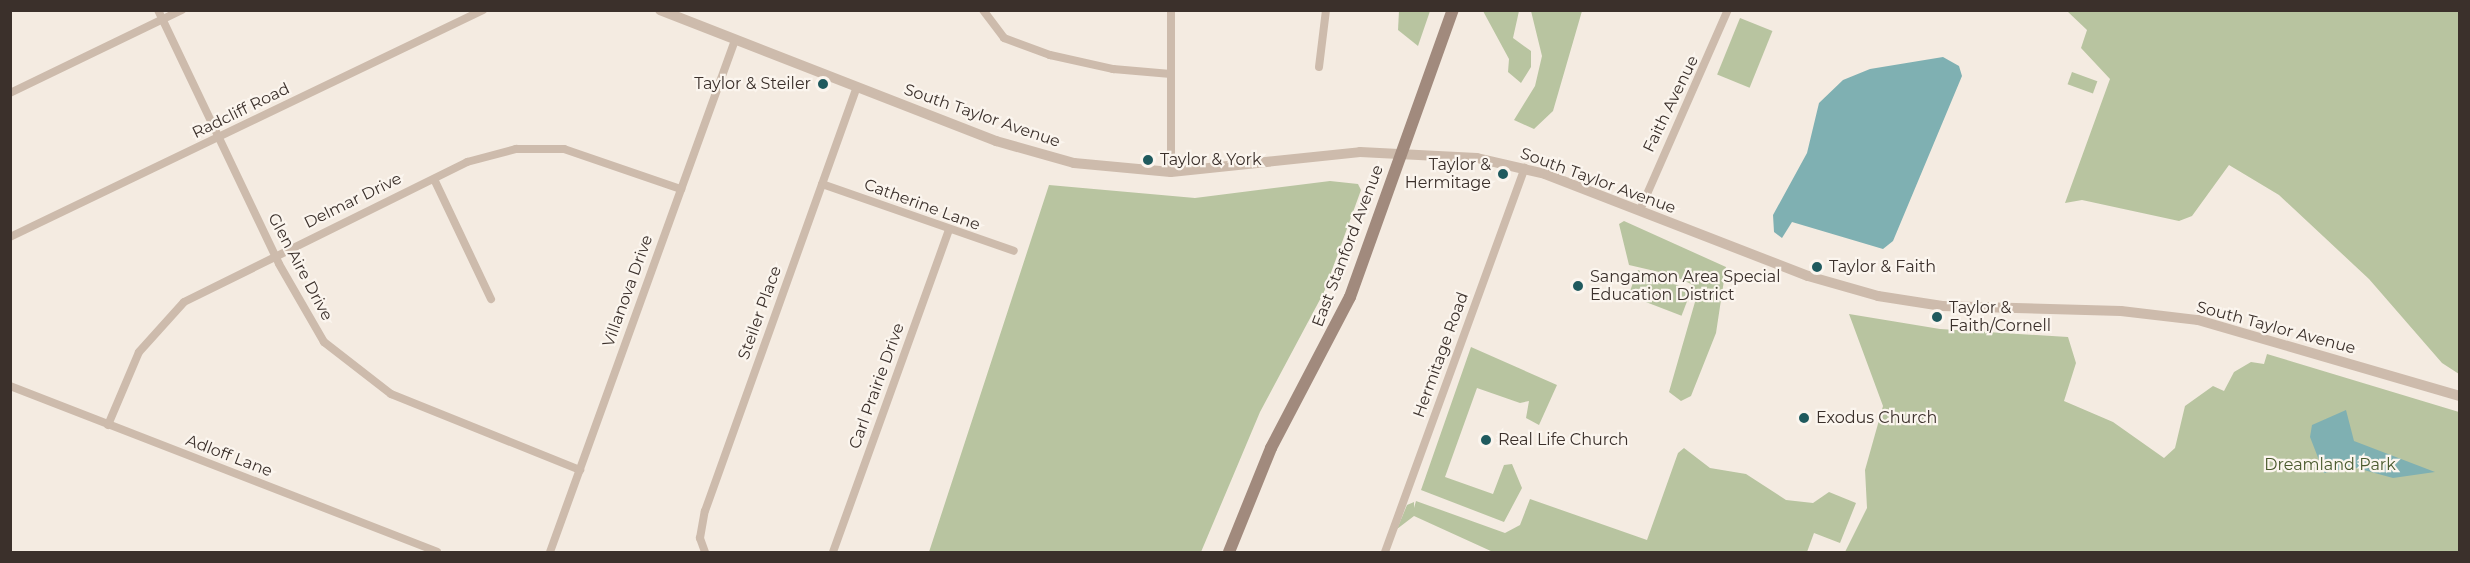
<!DOCTYPE html>
<html>
<head>
<meta charset="utf-8">
<style>
	body { margin:0 }
	#map { position:relative; width:2470px; height:563px; overflow:hidden; background:#f4ebe1; font-family:Montserrat,sans-serif }
	div>[style] { position:absolute }
	[style*='--x'] { left:calc(var(--x)*1px); top:calc(var(--y)*1px); width:calc(var(--w)*1px); rotate:calc(var(--a)*1deg) }
	.green>* { inset:0; background:#b8c4a0; transform-origin:0 0 }
	.water>* { inset:0; background:#7fb0b2 }
	.minor>* { height:8px; margin:-4px; padding:0 4px; transform-origin:4px; border-radius:4px; background:#cdbbac }
	.tertiary>* { height:10px; margin:-5px; padding:0 5px; transform-origin:5px; border-radius:5px; background:#cdbbac }
	.secondary>* { height:12px; margin:-6px; padding:0 6px; transform-origin:6px; border-radius:6px; background:#a18a7d }
	.dots>* { width:16px; height:16px; translate:-50% -50%; box-sizing:border-box; border:3px solid #fbf5ee; border-radius:50% }
	span { translate:-50% -50%; white-space:nowrap; text-align:center; line-height:1.15; -webkit-text-stroke:4.5px #fbf5ee; paint-order:stroke }
	.poi-label { font-size:16px; color:#3b302b }
	.right { translate:-100% -50%; text-align:right }
	.left { translate:0 -50%; text-align:left }
	.street-label { font-size:16px; color:#3b302b }
	.park-label { font-size:16px; color:#4a5a2e }
	.frame { position:absolute; inset:0; border:12px solid #3b302b; pointer-events:none }
</style>
</head>
<body>
<div id="map">
	<div class="green">
		<i style="clip-path:polygon(1399px 11px,1430px 11px,1418px 46px,1398px 30px)"></i>
		<i style="clip-path:polygon(1483px 11px,1519px 11px,1513px 38px,1531px 51px,1531px 67px,1521px 83px,1508px 72px,1509px 59px)"></i>
		<i style="clip-path:polygon(1531px 11px,1582px 11px,1553px 111px,1534px 129px,1514px 120px,1535px 86px,1542px 56px)"></i>
		<i style="clip-path:polygon(2067px 11px,2459px 11px,2459px 374px,2442px 363px,2369px 279px,2279px 195px,2229px 165px,2192px 216px,2179px 221px,2082px 200px,2065px 203px,2110px 79px,2081px 48px,2087px 30px)"></i>
		<i style="left:1740px;top:18px;width:35px;height:61px;rotate:22deg"></i>
		<i style="left:2072px;top:72px;width:27px;height:13px;rotate:20deg"></i>
		<i style="clip-path:polygon(1330px 181px,1358px 184px,1361px 190px,1324px 292px,1260px 412px,1201px 552px,929px 552px,1049px 185px,1195px 198px)"></i>
		<i style="clip-path:polygon(1624px 221px,1726px 267px,1716px 333px,1691px 396px,1681px 401px,1669px 392px,1697px 295px,1691px 284px,1672px 275px,1629px 265px,1619px 224px)"></i>
		<i style="left:1638px;top:270px;width:57px;height:27px;rotate:21deg"></i>
		<i style="clip-path:polygon(1849px 314px,1940px 329px,2068px 337px,2076px 363px,2064px 401px,2113px 422px,2164px 458px,2175px 448px,2185px 406px,2213px 386px,2224px 391px,2234px 372px,2251px 362px,2264px 364px,2267px 354px,2459px 412px,2459px 552px,1845px 552px,1867px 508px,1865px 470px,1883px 406px)"></i>
		<i style="clip-path:polygon(1471px 347px,1557px 385px,1539px 425px,1526px 418px,1529px 401px,1520px 403px,1477px 388px,1445px 477px,1493px 494px,1504px 465px,1512px 464px,1522px 488px,1504px 522px,1421px 490px)"></i>
		<i style="clip-path:polygon(1684px 448px,1710px 468px,1746px 474px,1786px 500px,1813px 503px,1829px 492px,1856px 503px,1840px 543px,1814px 533px,1807px 552px,1493px 552px,1414px 516px,1397px 529px,1407px 505px,1414px 502px,1414px 508px,1416px 501px,1505px 533px,1520px 525px,1530px 499px,1647px 540px,1678px 453px)"></i>
	</div>
	<div class="water">
		<i style="clip-path:polygon(1943px 57px,1959px 66px,1962px 76px,1893px 241px,1883px 249px,1792px 222px,1782px 238px,1774px 232px,1773px 215px,1807px 153px,1819px 103px,1843px 80px,1870px 69px)"></i>
		<i style="clip-path:polygon(2346px 410px,2354px 441px,2435px 472px,2393px 478px,2353px 467px,2324px 473px,2310px 437px,2312px 425px)"></i>
	</div>
	<div class="minor">
		<i style="--x:158;--y:10;--w:281;--a:64.5"></i>
		<i style="--x:279;--y:264;--w:90;--a:60"></i>
		<i style="--x:324;--y:342;--w:85;--a:37.8"></i>
		<i style="--x:391;--y:394;--w:204;--a:21.9"></i>
		<i style="--x:983;--y:10;--w:35;--a:53"></i>
		<i style="--x:1004;--y:38;--w:49;--a:20.3"></i>
		<i style="--x:1050;--y:55;--w:65;--a:12.5"></i>
		<i style="--x:1113;--y:69;--w:58;--a:4.9"></i>
		<i style="--x:1171;--y:10;--w:162;--a:90"></i>
		<i style="--x:1319;--y:67;--w:57;--a:-83"></i>
		<i style="--x:10;--y:93;--w:191;--a:-25.8"></i>
		<i style="--x:434;--y:179;--w:133;--a:64.6"></i>
		<i style="--x:822;--y:184;--w:203;--a:19.2"></i>
		<i style="--x:1640;--y:210;--w:219;--a:-66.3"></i>
		<i style="--x:10;--y:237;--w:525;--a:-25.64"></i>
		<i style="--x:10;--y:386;--w:458;--a:21.2"></i>
		<i style="--x:108;--y:425;--w:79;--a:-67"></i>
		<i style="--x:139;--y:352;--w:67;--a:-48"></i>
		<i style="--x:184;--y:302;--w:316;--a:-26.3"></i>
		<i style="--x:467;--y:162;--w:51;--a:-14.9"></i>
		<i style="--x:516;--y:149;--w:48;--a:0"></i>
		<i style="--x:564;--y:149;--w:124;--a:18.9"></i>
		<i style="--x:550;--y:552;--w:544;--a:-70.13"></i>
		<i style="--x:705;--y:552;--w:15;--a:-110"></i>
		<i style="--x:700;--y:538;--w:27;--a:-80"></i>
		<i style="--x:705;--y:511;--w:450;--a:-70.3"></i>
		<i style="--x:833;--y:552;--w:342;--a:-70.2"></i>
		<i style="--x:1385;--y:552;--w:409;--a:-70"></i>
	</div>
	<div class="tertiary">
		<i style="--x:660;--y:10;--w:361;--a:21.3"></i>
		<i style="--x:996;--y:141;--w:81;--a:15.8"></i>
		<i style="--x:1074;--y:163;--w:97;--a:5.3"></i>
		<i style="--x:1171;--y:172;--w:190;--a:-6"></i>
		<i style="--x:1360;--y:152;--w:117;--a:2.9"></i>
		<i style="--x:1477;--y:158;--w:70;--a:13.2"></i>
		<i style="--x:1545;--y:174;--w:282;--a:21.2"></i>
		<i style="--x:1808;--y:276;--w:73;--a:15.9"></i>
		<i style="--x:1878;--y:296;--w:65;--a:8.9"></i>
		<i style="--x:1942;--y:306;--w:179;--a:1.6"></i>
		<i style="--x:2121;--y:311;--w:78;--a:6.7"></i>
		<i style="--x:2198;--y:320;--w:273;--a:16.2"></i>
	</div>
	<div class="secondary">
		<i style="--x:1229;--y:552;--w:112;--a:-68"></i>
		<i style="--x:1271;--y:448;--w:170;--a:-62.4"></i>
		<i style="--x:1350;--y:297;--w:305;--a:-70.3"></i>
	</div>
	<div class="dots">
		<i style="left:823px;top:84px;background:#1f5a5e"></i>
		<i style="left:1148px;top:160px;background:#1f5a5e"></i>
		<i style="left:1503px;top:174px;background:#1f5a5e"></i>
		<i style="left:1817px;top:267px;background:#1f5a5e"></i>
		<i style="left:1578px;top:286px;background:#1f5a5e"></i>
		<i style="left:1937px;top:317px;background:#1f5a5e"></i>
		<i style="left:1804px;top:418px;background:#1f5a5e"></i>
		<i style="left:1486px;top:440px;background:#1f5a5e"></i>
	</div>
	<div class="poi-label">
		<span class="right" style="left:811px;top:84px">Taylor &amp; Steiler</span>
		<span class="left" style="left:1160px;top:160px">Taylor &amp; York</span>
		<span class="right" style="left:1491px;top:174px">Taylor &amp;<br>Hermitage</span>
		<span class="left" style="left:1829px;top:267px">Taylor &amp; Faith</span>
		<span class="left" style="left:1590px;top:286px">Sangamon Area Special<br>Education District</span>
		<span class="left" style="left:1949px;top:317px">Taylor &amp;<br>Faith/Cornell</span>
		<span class="left" style="left:1816px;top:418px">Exodus Church</span>
		<span class="left" style="left:1498px;top:440px">Real Life Church</span>
	</div>
	<div class="street-label">
		<span style="left:1671px;top:104px;rotate:-64deg">Faith Avenue</span>
		<span style="left:241px;top:111px;rotate:-26deg">Radcliff Road</span>
		<span style="left:982px;top:116px;rotate:19deg">South Taylor Avenue</span>
		<span style="left:1598px;top:181px;rotate:20deg">South Taylor Avenue</span>
		<span style="left:353px;top:201px;rotate:-26deg">Delmar Drive</span>
		<span style="left:922px;top:205px;rotate:20deg">Catherine Lane</span>
		<span style="left:1348px;top:246px;rotate:-69deg">East Stanford Avenue</span>
		<span style="left:300px;top:267px;rotate:62deg">Glen Aire Drive</span>
		<span style="left:628px;top:291px;rotate:-70deg">Villanova Drive</span>
		<span style="left:760px;top:313px;rotate:-70deg">Steiler Place</span>
		<span style="left:2276px;top:328px;rotate:15deg">South Taylor Avenue</span>
		<span style="left:1441px;top:355px;rotate:-70deg">Hermitage Road</span>
		<span style="left:877px;top:386px;rotate:-70deg">Carl Prairie Drive</span>
		<span style="left:229px;top:456px;rotate:21deg">Adloff Lane</span>
	</div>
	<div class="park-label">
		<span style="left:2330px;top:465px">Dreamland Park</span>
	</div>
	<div class="frame"></div>
</div>
</body>
</html>
